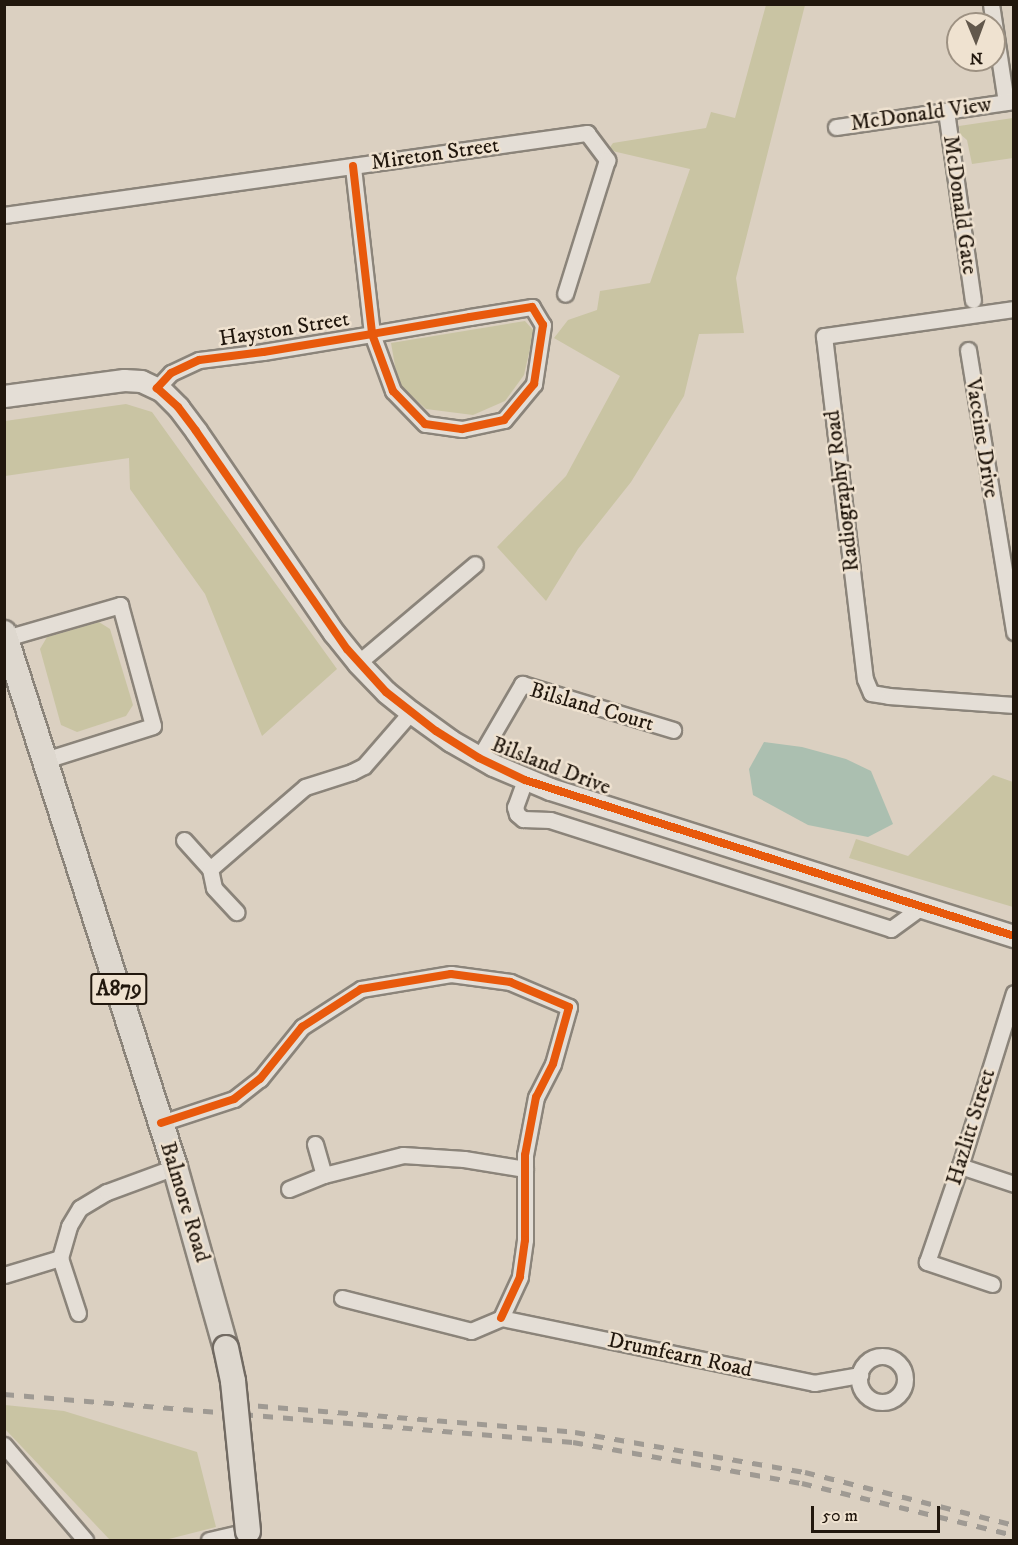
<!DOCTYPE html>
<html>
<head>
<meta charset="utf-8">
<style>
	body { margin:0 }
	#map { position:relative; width:1018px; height:1545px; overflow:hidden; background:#dbd0c1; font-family:"IM FELL DW Pica",serif }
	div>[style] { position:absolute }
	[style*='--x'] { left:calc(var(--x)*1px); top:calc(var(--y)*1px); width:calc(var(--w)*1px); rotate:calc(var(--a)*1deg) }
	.green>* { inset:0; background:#c9c4a3 }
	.water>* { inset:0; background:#abbfb0 }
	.roads { filter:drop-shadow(2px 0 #8b847a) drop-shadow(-2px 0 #8b847a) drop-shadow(0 2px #8b847a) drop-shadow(0 -2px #8b847a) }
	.street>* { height:15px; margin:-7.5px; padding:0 7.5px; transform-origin:7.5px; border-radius:7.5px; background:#e4ded6 }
	.street>.ring { margin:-7.5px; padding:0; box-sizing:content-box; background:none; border:15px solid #e4ded6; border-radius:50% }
	.secondary>* { height:21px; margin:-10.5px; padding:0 10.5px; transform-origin:10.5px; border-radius:10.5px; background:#e4ded6 }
	.primary>* { height:24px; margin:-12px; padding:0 12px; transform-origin:12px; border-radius:12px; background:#ded8cf }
	.rail>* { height:4.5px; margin-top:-2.25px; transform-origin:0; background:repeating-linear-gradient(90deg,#9f9a93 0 10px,transparent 0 20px) }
	.bridges { filter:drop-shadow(2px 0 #716a62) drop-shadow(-2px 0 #716a62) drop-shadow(0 2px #716a62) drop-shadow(0 -2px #716a62) }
	.primary-bridge>* { height:24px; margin:-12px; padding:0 12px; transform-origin:12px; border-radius:12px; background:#ded8cf }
	.cycleway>* { height:8px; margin:-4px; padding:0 4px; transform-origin:4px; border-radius:4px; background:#e8590c }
	span { translate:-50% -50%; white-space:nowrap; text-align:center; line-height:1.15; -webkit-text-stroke:5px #efe2d0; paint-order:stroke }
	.shield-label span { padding:2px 4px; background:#efe2d0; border:2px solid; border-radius:4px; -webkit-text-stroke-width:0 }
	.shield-label { font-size:21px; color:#21170d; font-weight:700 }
	.street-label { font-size:22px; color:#21170d }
	.frame { position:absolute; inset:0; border:6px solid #21170d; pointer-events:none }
	.north { position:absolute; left:946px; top:12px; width:60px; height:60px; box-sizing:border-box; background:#efe2d0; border:2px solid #9d9182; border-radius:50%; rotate:179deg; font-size:16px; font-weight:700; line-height:24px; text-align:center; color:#21170d }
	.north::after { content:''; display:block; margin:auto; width:21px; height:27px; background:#62584c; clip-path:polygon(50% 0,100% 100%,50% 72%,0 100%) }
	.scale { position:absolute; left:811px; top:1506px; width:129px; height:27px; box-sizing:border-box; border:3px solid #21170d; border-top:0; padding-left:8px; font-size:18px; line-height:21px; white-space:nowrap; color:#21170d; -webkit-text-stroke:4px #efe2d0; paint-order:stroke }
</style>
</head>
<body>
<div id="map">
	<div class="green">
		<i style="clip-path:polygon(766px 5px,805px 5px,736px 278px,744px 333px,699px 334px,684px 396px,631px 482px,578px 549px,546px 601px,497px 547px,566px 476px,620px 376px,554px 338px,568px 320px,597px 310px,600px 291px,650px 283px,690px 169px,608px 150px,613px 143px,706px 128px,711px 112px,735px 118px)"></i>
		<i style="clip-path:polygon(1013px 118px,1013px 158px,972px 164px,967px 140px,960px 134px,959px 126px)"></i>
		<i style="clip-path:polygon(525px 321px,534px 331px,524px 375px,505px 401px,473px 415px,426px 409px,398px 383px,391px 343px)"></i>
		<i style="clip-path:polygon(126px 404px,152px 412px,337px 669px,262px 736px,205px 594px,130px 489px,129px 458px,5px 476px,5px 421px)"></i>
		<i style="clip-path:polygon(99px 622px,110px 629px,133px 705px,126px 716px,77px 732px,61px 725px,40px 649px,47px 637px)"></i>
		<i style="clip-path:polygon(993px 775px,1013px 782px,1013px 907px,849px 858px,856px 839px,908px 856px)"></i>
		<i style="clip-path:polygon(5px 1405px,64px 1411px,197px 1452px,216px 1527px,165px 1540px,110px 1540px,5px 1429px)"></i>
	</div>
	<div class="water">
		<i style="clip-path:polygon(764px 742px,802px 747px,846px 759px,871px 771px,893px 824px,868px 837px,808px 825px,753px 795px,749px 769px)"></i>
	</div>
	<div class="roads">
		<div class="street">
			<i style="--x:991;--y:4;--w:99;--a:81.3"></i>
			<i style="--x:946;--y:111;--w:191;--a:81.9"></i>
			<i style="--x:836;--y:127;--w:180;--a:-8.3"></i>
			<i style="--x:4;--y:215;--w:589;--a:-8.01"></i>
			<i style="--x:587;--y:133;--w:34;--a:53"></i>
			<i style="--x:607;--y:160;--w:140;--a:107.4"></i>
			<i style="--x:1014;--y:309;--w:192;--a:171.9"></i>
			<i style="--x:824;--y:336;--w:345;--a:83.2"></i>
			<i style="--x:865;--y:679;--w:15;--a:67"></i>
			<i style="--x:871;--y:693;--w:18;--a:9"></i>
			<i style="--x:889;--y:696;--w:125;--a:4.1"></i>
			<i style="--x:968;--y:350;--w:286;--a:80.7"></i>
			<i style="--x:157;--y:388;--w:21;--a:-47"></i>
			<i style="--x:171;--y:373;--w:31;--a:-25"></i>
			<i style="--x:199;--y:360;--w:64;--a:-7.1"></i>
			<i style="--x:263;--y:352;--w:110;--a:-9.4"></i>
			<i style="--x:372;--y:334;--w:99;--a:-9.8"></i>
			<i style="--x:470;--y:317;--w:63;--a:-9.2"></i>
			<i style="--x:532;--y:307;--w:21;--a:59"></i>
			<i style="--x:543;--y:325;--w:60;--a:98.7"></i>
			<i style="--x:534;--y:384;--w:47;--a:129.8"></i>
			<i style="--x:504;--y:420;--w:43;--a:167.9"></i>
			<i style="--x:462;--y:429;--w:37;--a:-172"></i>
			<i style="--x:425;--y:424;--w:46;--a:-134.1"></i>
			<i style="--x:393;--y:391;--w:61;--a:-110.2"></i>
			<i style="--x:372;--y:334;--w:169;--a:-96.5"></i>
			<i style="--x:6;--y:638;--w:119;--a:-16.1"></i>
			<i style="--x:120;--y:605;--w:125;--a:74.7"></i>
			<i style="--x:153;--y:726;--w:113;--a:162.5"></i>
			<i style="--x:358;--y:663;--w:153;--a:-40.2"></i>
			<i style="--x:479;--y:758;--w:86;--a:-59.8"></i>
			<i style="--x:522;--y:684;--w:158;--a:16.9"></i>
			<i style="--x:525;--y:780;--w:29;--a:110"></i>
			<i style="--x:515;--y:807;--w:7;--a:74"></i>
			<i style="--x:517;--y:814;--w:8;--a:40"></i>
			<i style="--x:523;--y:819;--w:27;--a:2"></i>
			<i style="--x:550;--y:820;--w:358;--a:17.7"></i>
			<i style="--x:891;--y:929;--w:37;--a:-36"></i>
			<i style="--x:184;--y:840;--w:39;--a:48"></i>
			<i style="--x:210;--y:869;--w:19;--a:78"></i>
			<i style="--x:214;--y:888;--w:33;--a:47"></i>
			<i style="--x:210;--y:869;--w:125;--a:-40.8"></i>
			<i style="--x:305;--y:787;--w:49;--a:-17.7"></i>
			<i style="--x:352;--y:772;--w:13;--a:-27"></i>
			<i style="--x:364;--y:766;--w:72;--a:-49"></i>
			<i style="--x:161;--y:1123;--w:77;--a:-18.2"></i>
			<i style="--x:234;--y:1099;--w:33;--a:-38"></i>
			<i style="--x:260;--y:1079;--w:67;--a:-51.1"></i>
			<i style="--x:302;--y:1027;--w:70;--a:-32.8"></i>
			<i style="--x:361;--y:989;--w:91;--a:-9.5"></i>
			<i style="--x:451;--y:974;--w:60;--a:7.7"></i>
			<i style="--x:510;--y:982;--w:64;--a:23"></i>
			<i style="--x:569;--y:1007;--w:59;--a:105.7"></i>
			<i style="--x:553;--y:1064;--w:37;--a:117"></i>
			<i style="--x:536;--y:1097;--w:59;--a:100.7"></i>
			<i style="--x:525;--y:1155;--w:85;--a:90"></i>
			<i style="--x:525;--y:1240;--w:37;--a:98"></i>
			<i style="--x:520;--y:1277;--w:45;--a:114.9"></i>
			<i style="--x:315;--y:1144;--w:32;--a:74"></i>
			<i style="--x:960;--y:1166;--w:57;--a:18.4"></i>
			<i style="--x:289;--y:1189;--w:38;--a:-22"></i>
			<i style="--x:324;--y:1175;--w:81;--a:-14.2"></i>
			<i style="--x:403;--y:1155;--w:61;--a:3.8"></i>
			<i style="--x:464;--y:1159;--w:62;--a:9.3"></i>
			<i style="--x:4;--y:1275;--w:59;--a:-16.9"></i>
			<i style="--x:992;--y:1284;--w:69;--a:-161.3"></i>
			<i style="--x:927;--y:1262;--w:102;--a:-71"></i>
			<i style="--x:960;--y:1166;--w:181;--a:-72.7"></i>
			<i style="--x:342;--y:1298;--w:133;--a:14.3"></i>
			<i style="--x:471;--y:1331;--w:33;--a:-23"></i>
			<i style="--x:501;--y:1318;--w:320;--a:11.7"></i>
			<i style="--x:814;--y:1383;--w:47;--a:-9.9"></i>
			<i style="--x:78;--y:1313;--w:58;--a:-108.1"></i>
			<i style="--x:60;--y:1258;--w:33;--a:-74"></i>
			<i style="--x:69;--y:1226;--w:21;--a:-59"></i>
			<i style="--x:80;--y:1208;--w:31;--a:-31"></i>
			<i style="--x:107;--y:1192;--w:72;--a:-20.2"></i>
			<i class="ring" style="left:859px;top:1356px;width:31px;height:31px"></i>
			<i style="--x:4;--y:1445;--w:125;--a:49.5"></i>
			<i style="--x:209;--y:1540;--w:40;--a:-13"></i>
		</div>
		<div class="secondary">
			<i style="--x:4;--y:396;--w:121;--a:-7.6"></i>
			<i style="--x:124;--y:380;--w:17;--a:3"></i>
			<i style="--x:141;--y:381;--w:23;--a:25"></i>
			<i style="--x:162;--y:391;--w:23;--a:45"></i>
			<i style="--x:178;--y:407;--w:30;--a:53"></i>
			<i style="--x:196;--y:431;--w:245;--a:55.7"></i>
			<i style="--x:334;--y:633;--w:38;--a:51"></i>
			<i style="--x:358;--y:663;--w:40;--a:46"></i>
			<i style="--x:386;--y:692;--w:32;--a:39"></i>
			<i style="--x:411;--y:712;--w:49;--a:35.9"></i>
			<i style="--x:451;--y:741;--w:48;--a:29.7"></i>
			<i style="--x:493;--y:765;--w:62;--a:22.8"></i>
			<i style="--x:550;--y:789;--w:487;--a:17.6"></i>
		</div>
		<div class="primary">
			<i style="--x:4;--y:633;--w:561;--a:72.24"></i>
			<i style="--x:175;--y:1167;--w:188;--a:74.3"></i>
		</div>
	</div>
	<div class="rail">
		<i style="--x:4;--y:1394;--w:571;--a:4.82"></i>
		<i style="--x:573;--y:1442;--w:233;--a:10.2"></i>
		<i style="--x:802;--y:1483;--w:218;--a:13.8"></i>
		<i style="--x:238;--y:1404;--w:338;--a:4.7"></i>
		<i style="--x:575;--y:1432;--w:233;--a:9.9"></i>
		<i style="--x:805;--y:1472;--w:216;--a:14.2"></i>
	</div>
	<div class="bridges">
		<div class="primary-bridge">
			<i style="--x:226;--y:1348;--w:34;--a:78"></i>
			<i style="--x:233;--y:1381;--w:151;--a:84.3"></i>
		</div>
	</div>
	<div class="cycleway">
		<i style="--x:353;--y:166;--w:169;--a:83.5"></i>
		<i style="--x:372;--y:334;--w:61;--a:69.8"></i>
		<i style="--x:393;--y:391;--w:46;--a:45.9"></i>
		<i style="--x:425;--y:424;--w:37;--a:8"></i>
		<i style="--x:462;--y:429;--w:43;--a:-12.1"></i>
		<i style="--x:504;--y:420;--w:47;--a:-50.2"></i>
		<i style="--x:534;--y:384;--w:60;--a:-81.3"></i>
		<i style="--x:543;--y:325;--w:21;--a:-121"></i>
		<i style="--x:532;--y:307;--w:63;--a:170.8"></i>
		<i style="--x:470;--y:317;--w:99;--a:170.2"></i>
		<i style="--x:372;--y:334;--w:110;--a:170.6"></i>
		<i style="--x:263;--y:352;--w:64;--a:172.9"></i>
		<i style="--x:199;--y:360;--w:31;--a:155"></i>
		<i style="--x:171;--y:373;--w:21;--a:133"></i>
		<i style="--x:157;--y:388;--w:28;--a:42"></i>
		<i style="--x:178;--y:407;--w:30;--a:53"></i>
		<i style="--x:196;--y:431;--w:265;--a:55.3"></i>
		<i style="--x:347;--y:649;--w:58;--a:47.8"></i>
		<i style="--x:386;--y:692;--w:63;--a:38"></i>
		<i style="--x:436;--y:731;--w:51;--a:32.1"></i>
		<i style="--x:479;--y:758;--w:51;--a:25.6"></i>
		<i style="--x:525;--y:780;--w:513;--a:17.69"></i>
		<i style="--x:161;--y:1123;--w:77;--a:-18.2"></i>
		<i style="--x:234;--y:1099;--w:33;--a:-38"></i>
		<i style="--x:260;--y:1079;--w:67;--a:-51.1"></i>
		<i style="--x:302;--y:1027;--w:70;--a:-32.8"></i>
		<i style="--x:361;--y:989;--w:91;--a:-9.5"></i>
		<i style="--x:451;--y:974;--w:60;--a:7.7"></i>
		<i style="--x:510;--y:982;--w:64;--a:23"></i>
		<i style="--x:569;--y:1007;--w:59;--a:105.7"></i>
		<i style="--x:553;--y:1064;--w:37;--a:117"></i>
		<i style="--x:536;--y:1097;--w:59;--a:100.7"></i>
		<i style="--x:525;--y:1155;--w:85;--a:90"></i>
		<i style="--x:525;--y:1240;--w:37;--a:98"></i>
		<i style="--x:520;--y:1277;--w:45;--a:114.9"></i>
	</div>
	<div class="shield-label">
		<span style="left:119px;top:989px">A879</span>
	</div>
	<div class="street-label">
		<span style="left:921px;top:114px;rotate:-8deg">McDonald View</span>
		<span style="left:435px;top:154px;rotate:-8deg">Mireton Street</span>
		<span style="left:960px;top:205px;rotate:82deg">McDonald Gate</span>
		<span style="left:284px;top:329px;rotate:-9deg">Hayston Street</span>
		<span style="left:982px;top:438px;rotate:81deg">Vaccine Drive</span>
		<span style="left:842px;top:491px;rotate:-97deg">Radiography Road</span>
		<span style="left:592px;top:707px;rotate:16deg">Bilsland Court</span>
		<span style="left:551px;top:766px;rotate:21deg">Bilsland Drive</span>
		<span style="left:971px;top:1127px;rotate:-73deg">Hazlitt Street</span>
		<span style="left:185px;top:1202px;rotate:73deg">Balmore Road</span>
		<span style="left:680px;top:1355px;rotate:12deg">Drumfearn Road</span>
	</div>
	<div class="frame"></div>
	<div class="north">N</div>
	<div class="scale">50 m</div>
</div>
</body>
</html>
